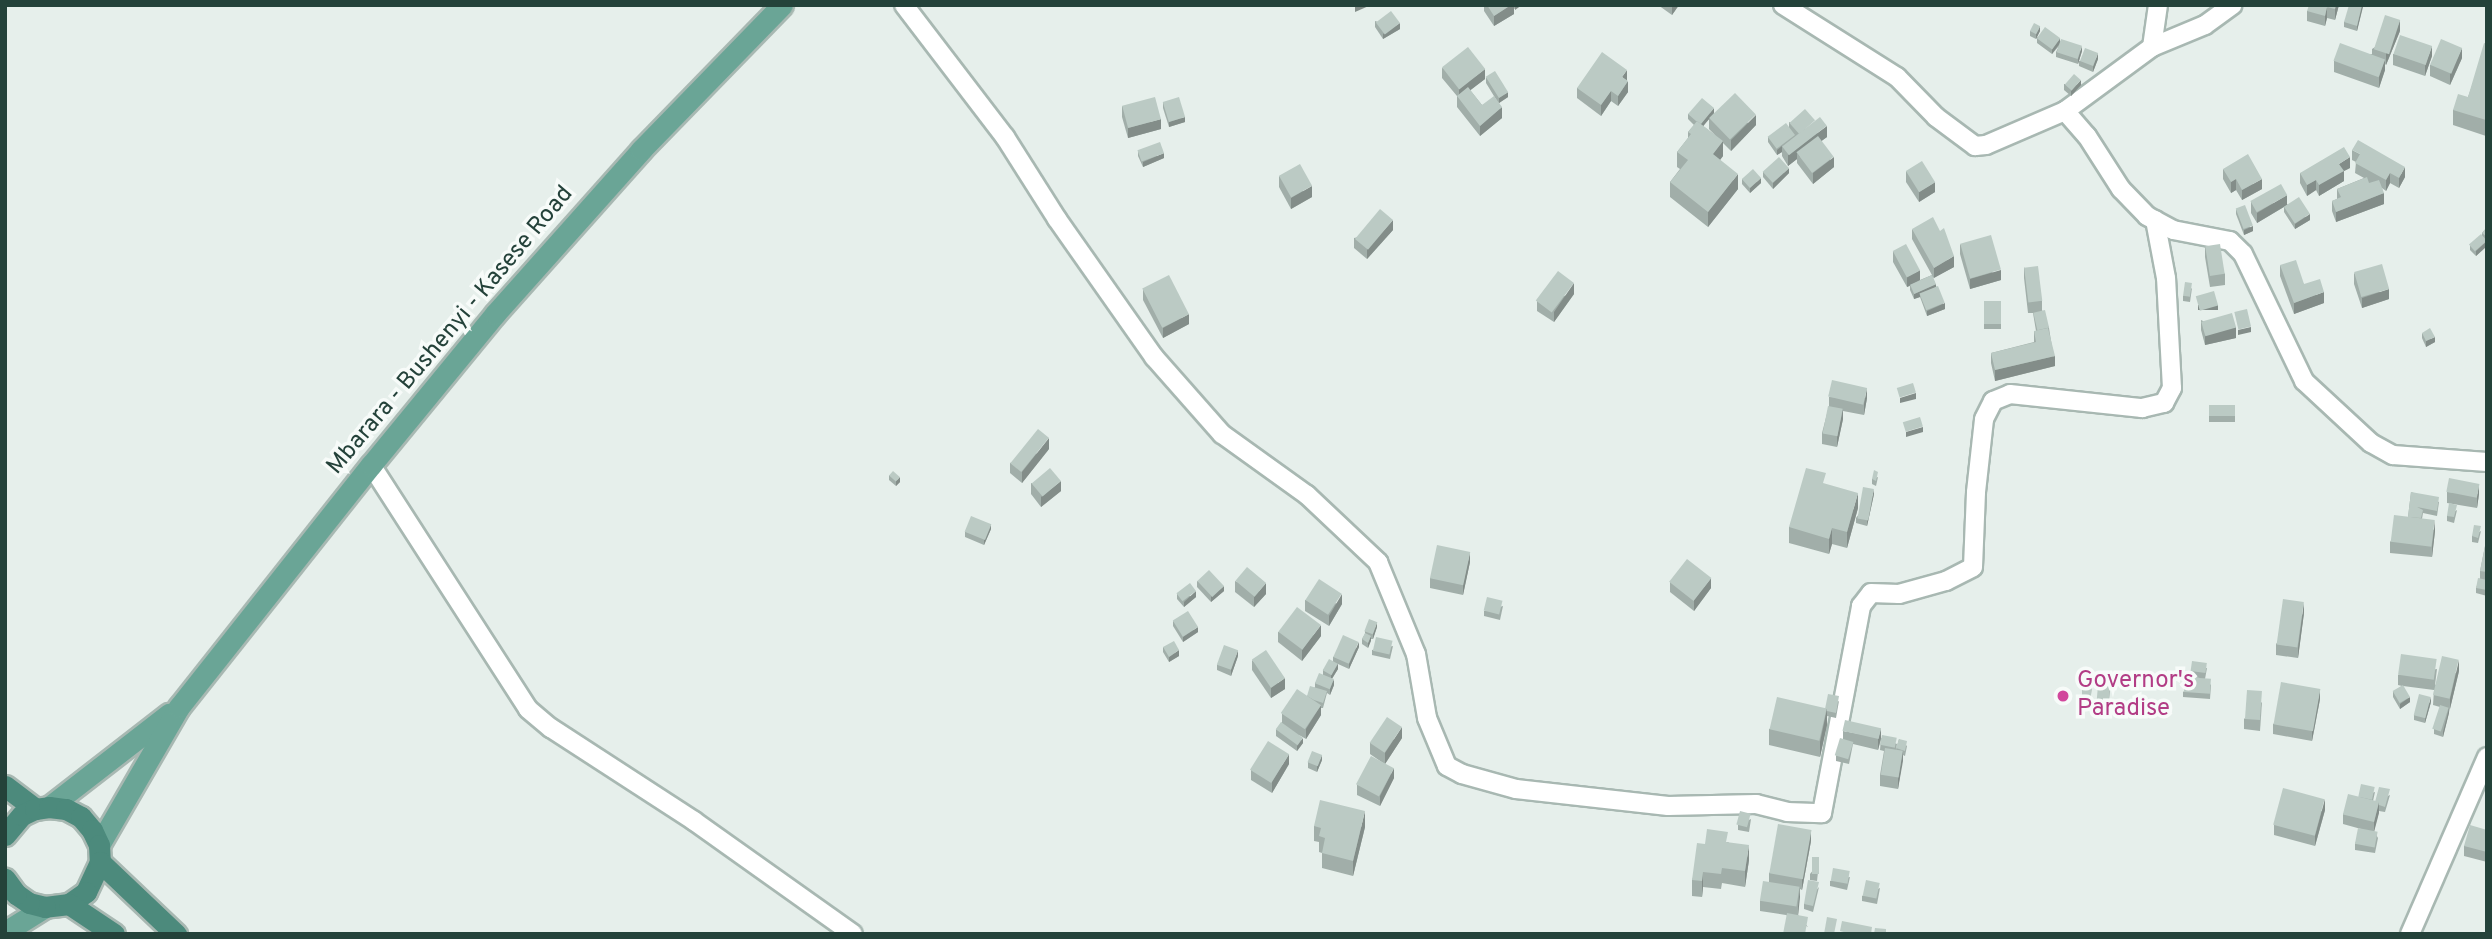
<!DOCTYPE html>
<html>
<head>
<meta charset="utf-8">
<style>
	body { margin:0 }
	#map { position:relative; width:2492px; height:939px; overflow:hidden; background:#e6efeb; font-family:Overpass,sans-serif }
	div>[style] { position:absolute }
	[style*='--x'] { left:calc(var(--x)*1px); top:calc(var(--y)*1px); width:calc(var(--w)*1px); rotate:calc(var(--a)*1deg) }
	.roads { filter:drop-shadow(2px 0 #a8b8b2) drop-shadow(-2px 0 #a8b8b2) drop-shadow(0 2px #a8b8b2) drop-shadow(0 -2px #a8b8b2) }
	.minor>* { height:18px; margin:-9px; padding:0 9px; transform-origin:9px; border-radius:9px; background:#fff }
	.primary>* { height:21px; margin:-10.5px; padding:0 10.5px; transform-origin:10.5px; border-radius:10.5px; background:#6aa596 }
	.trunk>* { height:21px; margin:-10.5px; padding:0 10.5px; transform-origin:10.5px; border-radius:10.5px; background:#4c8a7c }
	.wall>* { inset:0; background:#a1aea9; transform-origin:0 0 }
	.shaded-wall>* { inset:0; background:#838d89; transform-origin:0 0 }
	.building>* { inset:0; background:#bbcac4; transform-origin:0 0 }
	.dots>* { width:19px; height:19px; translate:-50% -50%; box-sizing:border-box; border:4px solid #f7fbf9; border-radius:50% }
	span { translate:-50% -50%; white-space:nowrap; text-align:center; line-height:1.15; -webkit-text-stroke:7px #f7fbf9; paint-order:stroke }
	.street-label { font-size:24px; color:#24423a }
	.hotel-label { font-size:24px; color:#b23c85 }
	.left { translate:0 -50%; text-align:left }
	.frame { position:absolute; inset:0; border:7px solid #24423a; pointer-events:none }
</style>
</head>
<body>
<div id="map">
	<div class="roads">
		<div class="minor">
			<i style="--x:904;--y:5;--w:166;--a:52.6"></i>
			<i style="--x:1005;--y:137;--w:97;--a:57.6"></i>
			<i style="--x:1057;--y:219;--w:169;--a:54.9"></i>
			<i style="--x:1154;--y:357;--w:103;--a:48.6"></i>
			<i style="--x:1222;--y:434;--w:105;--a:35.7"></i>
			<i style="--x:1307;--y:495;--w:98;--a:43.3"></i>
			<i style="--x:1378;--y:562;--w:100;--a:67.6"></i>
			<i style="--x:1416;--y:654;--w:65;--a:80.2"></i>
			<i style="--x:1427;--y:718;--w:52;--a:67.4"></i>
			<i style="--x:1447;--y:766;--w:17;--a:28"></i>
			<i style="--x:1462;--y:774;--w:56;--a:15.5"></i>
			<i style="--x:1516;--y:789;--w:153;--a:6.4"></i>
			<i style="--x:1668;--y:806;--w:88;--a:-1.3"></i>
			<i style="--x:1756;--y:804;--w:32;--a:14"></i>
			<i style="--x:1787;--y:812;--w:35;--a:2"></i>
			<i style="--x:1822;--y:813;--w:211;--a:-79.3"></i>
			<i style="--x:1861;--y:606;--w:16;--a:-52"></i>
			<i style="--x:1871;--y:593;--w:28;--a:2"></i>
			<i style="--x:1899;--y:594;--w:49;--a:-15.5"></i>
			<i style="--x:1946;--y:581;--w:30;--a:-27"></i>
			<i style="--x:1973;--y:567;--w:75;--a:-87.7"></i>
			<i style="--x:1976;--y:492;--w:73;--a:-83.7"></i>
			<i style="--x:1984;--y:419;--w:20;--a:-63"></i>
			<i style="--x:1993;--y:401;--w:18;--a:-22"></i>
			<i style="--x:2010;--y:394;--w:133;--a:6.1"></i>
			<i style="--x:2142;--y:408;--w:23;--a:-13"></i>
			<i style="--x:2164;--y:403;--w:17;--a:-62"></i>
			<i style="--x:2172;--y:388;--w:110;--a:-93.1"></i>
			<i style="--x:2166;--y:278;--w:59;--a:-100.7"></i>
			<i style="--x:1783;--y:5;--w:135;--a:32.3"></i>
			<i style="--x:1897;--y:77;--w:56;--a:45.7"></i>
			<i style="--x:1936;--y:117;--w:49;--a:36.6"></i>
			<i style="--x:1975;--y:146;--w:11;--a:-5"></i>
			<i style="--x:1986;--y:145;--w:86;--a:-23.3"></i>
			<i style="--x:2065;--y:111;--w:108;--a:-36.3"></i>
			<i style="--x:2152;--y:47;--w:42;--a:-81.9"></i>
			<i style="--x:2152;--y:47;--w:57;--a:-22.5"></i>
			<i style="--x:2205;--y:25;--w:34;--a:-36"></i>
			<i style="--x:2065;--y:111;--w:33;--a:49"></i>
			<i style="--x:2087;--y:136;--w:63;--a:57.3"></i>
			<i style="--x:2121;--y:189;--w:37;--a:46"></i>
			<i style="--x:2147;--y:216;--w:30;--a:28"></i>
			<i style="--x:2173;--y:230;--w:58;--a:10.9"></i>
			<i style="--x:2230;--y:241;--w:18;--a:45"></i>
			<i style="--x:2243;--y:254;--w:141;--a:64.3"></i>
			<i style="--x:2304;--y:381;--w:91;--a:42.8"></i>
			<i style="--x:2371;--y:443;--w:25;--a:29"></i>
			<i style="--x:2393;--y:455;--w:94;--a:4.3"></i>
			<i style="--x:371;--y:465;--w:290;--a:57.2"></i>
			<i style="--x:528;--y:709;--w:30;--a:40"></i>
			<i style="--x:551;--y:728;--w:171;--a:33"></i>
			<i style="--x:694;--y:821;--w:195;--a:35.4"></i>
			<i style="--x:2410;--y:934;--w:193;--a:-66.5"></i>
		</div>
		<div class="primary">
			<i style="--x:49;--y:807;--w:152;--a:-37.8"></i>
			<i style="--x:99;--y:845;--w:160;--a:-59.9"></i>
			<i style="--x:179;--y:707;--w:309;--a:-51.6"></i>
			<i style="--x:371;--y:465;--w:195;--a:-50.6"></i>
			<i style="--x:495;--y:314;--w:220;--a:-48.3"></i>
			<i style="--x:641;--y:150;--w:202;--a:-45.8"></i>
			<i style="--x:5;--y:932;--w:47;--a:-32"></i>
		</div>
		<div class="trunk">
			<i style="--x:5;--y:786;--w:38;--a:37"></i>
			<i style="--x:5;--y:835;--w:26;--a:-50"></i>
			<i style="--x:22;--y:815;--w:14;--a:-25"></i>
			<i style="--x:35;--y:809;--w:14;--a:-8"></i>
			<i style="--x:49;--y:807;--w:17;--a:7"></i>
			<i style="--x:66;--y:809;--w:17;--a:28"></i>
			<i style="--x:81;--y:817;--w:17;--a:50"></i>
			<i style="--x:92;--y:830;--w:17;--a:65"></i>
			<i style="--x:99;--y:845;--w:17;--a:87"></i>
			<i style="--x:100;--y:862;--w:33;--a:115"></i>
			<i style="--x:86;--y:892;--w:21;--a:145"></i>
			<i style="--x:69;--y:904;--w:24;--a:173"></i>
			<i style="--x:45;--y:907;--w:16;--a:-166"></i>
			<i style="--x:29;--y:903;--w:16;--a:-145"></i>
			<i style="--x:16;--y:894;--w:19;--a:-126"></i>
			<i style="--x:100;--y:862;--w:105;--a:43.5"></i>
			<i style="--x:69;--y:904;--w:54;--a:33.7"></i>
		</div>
	</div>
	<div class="wall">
		<i style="clip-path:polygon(1484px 5px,1522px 5px,1514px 9px,1514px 14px,1494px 26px,1484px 11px)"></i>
		<i style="clip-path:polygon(1658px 5px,1679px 5px,1672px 15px)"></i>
		<i style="clip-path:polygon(2339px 5px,2335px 20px,2327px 18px,2325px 26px,2307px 21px,2307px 11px)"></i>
		<i style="clip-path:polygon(2363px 5px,2357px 31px,2344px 27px,2344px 22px)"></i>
		<i style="clip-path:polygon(1375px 21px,1400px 29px,1383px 39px,1375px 27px)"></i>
		<i style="clip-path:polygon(2030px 31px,2040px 31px,2037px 37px,2060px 41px,2082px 51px,2078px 64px,2056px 57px,2056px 52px,2059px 46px,2052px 54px,2037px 43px,2037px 38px,2036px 39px,2030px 36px)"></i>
		<i style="clip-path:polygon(2400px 31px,2386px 65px,2385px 64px,2385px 70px,2379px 88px,2334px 72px,2334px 61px,2372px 54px,2372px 49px)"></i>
		<i style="clip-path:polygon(2487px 44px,2486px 136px,2453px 125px,2453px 110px,2468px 97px)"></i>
		<i style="clip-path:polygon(2393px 54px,2432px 56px,2425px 76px,2393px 65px)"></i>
		<i style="clip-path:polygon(2462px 58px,2450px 85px,2430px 76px,2430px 65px)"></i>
		<i style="clip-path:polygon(2098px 59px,2093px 72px,2079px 66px,2079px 61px)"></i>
		<i style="clip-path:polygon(1442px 68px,1485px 79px,1470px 90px,1482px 105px,1497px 101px,1486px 83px,1486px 77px,1508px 97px,1499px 103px,1502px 118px,1480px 136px,1457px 107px,1457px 96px,1442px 78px)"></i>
		<i style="clip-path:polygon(1627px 81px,1628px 92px,1618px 106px,1611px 101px,1601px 116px,1577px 98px,1577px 88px)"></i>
		<i style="clip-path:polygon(2064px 84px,2081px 85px,2071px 96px,2064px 90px)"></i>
		<i style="clip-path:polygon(1163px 102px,1185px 122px,1169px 127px,1163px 108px)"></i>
		<i style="clip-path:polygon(1122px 106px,1161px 129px,1128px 138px,1122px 117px)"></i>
		<i style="clip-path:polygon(evenodd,1714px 113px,1756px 125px,1731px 151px,1723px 143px,1723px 156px,1720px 160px,1738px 189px,1708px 227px,1670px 197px,1670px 182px,1680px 169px,1677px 167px,1677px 152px,1688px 138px,1688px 132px,1694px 125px,1688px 119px,1688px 114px,1714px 113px,1709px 119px,1709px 129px,1716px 136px,1703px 126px,1709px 119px)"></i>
		<i style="clip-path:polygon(1789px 122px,1827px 137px,1821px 141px,1834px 167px,1813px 184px,1797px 163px,1797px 159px,1788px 166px,1782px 156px,1782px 152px,1777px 155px,1768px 142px,1768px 137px,1789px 127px)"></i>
		<i style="clip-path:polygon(2352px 150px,2405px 177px,2399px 188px,2390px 183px,2386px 191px,2382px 188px,2384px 204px,2336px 222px,2332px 211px,2332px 201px,2337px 199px,2337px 189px,2364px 178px,2355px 173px,2356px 162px,2352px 160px)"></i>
		<i style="clip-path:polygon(1138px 151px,1164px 158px,1143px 167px,1138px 156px)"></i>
		<i style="clip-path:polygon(2350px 168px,2344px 171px,2344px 181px,2319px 196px,2316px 190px,2307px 196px,2300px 183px,2300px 173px)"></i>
		<i style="clip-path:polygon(2223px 169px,2262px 189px,2242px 200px,2236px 190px,2231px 193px,2223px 179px)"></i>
		<i style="clip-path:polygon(1906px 171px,1935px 192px,1919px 202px,1906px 182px)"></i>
		<i style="clip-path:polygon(1763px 172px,1789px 173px,1773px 189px,1763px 177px)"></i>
		<i style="clip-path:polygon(1279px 176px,1312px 197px,1291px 209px,1279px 187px)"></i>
		<i style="clip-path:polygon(1742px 179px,1761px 183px,1750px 193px,1742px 184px)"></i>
		<i style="clip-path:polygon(2251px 202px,2287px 204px,2310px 220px,2295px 229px,2284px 212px,2284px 207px,2257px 223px,2251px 213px)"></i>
		<i style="clip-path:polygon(2236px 209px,2253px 231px,2244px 235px,2236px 214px)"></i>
		<i style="clip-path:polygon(2487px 227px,2487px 246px,2476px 256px,2470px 250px,2470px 245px,2482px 235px,2482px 233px)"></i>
		<i style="clip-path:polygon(1912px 229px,1954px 267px,1933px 278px,1945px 309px,1927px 316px,1920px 297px,1914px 299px,1910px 290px,1910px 286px,1907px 287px,1893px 262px,1893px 251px,1920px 280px,1932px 275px,1912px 239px)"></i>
		<i style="clip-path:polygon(1393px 230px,1367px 259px,1354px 248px,1354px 238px)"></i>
		<i style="clip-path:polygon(1960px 244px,2001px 280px,1970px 289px,1960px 254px)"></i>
		<i style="clip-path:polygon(2205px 246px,2225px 274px,2225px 285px,2210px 287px,2205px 257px)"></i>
		<i style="clip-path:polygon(2280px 265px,2304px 284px,2324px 303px,2294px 314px,2280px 276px)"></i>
		<i style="clip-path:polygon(2024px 267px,2042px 301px,2042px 310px,2049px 328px,2055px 366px,1995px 381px,1991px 363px,1991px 353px,2034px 342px,2034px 331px,2036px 331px,2033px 313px,2028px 313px,2024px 278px)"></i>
		<i style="clip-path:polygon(2354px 273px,2389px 299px,2362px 308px,2354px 284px)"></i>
		<i style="clip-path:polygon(2192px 288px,2190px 302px,2183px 301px,2183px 296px)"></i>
		<i style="clip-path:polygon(1143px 289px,1189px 324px,1163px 338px,1143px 300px)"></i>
		<i style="clip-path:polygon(1574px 294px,1554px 322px,1537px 311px,1537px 301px)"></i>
		<i style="left:1984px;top:301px;width:17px;height:28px"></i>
		<i style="clip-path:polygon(2201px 320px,2236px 338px,2205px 345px,2201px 330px)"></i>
		<i style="clip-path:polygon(2422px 333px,2435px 342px,2426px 347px,2422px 338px)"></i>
		<i style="clip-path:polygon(1829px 397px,1867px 398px,1864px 415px,1843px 411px,1843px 419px,1837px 447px,1822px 444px,1822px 433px,1829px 406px)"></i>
		<i style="left:2235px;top:405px;width:17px;height:26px;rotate:90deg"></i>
		<i style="clip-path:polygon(1049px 449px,1022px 483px,1010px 473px,1010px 463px)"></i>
		<i style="clip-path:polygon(889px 475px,900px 482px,896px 486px,889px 480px)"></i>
		<i style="clip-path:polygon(1878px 477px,1876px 486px,1872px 484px,1872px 479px)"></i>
		<i style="clip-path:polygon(1031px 483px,1061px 491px,1041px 507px,1031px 494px)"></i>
		<i style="clip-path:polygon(2411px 492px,2439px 502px,2437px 516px,2423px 513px,2422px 519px,2435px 531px,2432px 557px,2390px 553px,2390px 542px,2408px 517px)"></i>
		<i style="clip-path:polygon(2447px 492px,2479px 494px,2477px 508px,2447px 503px)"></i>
		<i style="clip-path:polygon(1874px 494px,1867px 526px,1856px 523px,1856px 518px)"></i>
		<i style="clip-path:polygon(1858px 508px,1847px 548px,1832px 544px,1829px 554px,1789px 543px,1789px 527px)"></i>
		<i style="clip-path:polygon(2457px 510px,2454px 523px,2447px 521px,2447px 516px)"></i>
		<i style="clip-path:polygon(991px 529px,984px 545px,965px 537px,965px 532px)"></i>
		<i style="clip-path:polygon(2481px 531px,2478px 543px,2472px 542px,2472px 536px)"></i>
		<i style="clip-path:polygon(2487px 536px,2487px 596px,2476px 593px,2476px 588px,2480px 578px,2480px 571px)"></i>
		<i style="clip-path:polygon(1470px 562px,1463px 595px,1430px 588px,1430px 578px)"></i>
		<i style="clip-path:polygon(1197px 581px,1224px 591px,1211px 602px,1197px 587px)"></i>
		<i style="clip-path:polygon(1235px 581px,1266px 594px,1254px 607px,1235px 592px)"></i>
		<i style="clip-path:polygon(1670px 582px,1711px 588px,1694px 611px,1670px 592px)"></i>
		<i style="clip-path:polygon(1177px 594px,1196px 597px,1184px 607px,1177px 599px)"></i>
		<i style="clip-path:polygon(1305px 600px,1342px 604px,1329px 626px,1305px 611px)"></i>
		<i style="clip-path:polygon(1503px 606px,1500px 620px,1484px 616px,1484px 611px)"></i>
		<i style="clip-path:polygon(2304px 613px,2298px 658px,2276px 655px,2276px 644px)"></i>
		<i style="clip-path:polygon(1173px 621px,1198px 632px,1183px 642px,1173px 626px)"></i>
		<i style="clip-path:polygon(1377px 627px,1373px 639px,1371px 639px,1368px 648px,1362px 644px,1362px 639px,1365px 634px,1365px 631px)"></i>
		<i style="clip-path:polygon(1278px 632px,1321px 636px,1302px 661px,1278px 642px)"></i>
		<i style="clip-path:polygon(1393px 646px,1390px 659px,1372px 655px,1372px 650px)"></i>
		<i style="clip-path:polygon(1163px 647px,1179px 656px,1169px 662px,1163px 652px)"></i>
		<i style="clip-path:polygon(1359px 647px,1349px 669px,1338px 664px,1338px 669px,1332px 679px,1334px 685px,1330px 695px,1327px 693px,1323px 708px,1321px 708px,1321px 715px,1306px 739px,1299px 735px,1303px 743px,1297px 751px,1276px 736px,1276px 730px,1282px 722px,1282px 714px,1307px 696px,1315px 687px,1315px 683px,1323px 675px,1323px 670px,1333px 661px,1333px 657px)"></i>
		<i style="clip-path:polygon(1238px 656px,1231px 676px,1217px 670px,1217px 665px)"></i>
		<i style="clip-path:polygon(1252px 660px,1285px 689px,1271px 698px,1252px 670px)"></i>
		<i style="clip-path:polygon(2207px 668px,2205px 679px,2211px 685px,2210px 699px,2183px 697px,2183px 692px,2200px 678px,2190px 677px,2190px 671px)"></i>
		<i style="clip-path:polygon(2437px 669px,2435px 685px,2459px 671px,2443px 737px,2434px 734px,2434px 729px,2440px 707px,2433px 705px,2434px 690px,2403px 686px,2410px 702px,2400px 709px,2393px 697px,2393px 692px,2402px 686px,2398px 685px,2398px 675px)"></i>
		<i style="left:2084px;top:675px;width:9px;height:34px;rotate:6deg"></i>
		<i style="clip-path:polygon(2111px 680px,2108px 711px,2096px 710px,2096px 704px)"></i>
		<i style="clip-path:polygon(2320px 699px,2312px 741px,2273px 734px,2273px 724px)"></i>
		<i style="clip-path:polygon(1839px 701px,1836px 718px,1827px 716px,1827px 725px,1820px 757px,1769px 745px,1769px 729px,1825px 709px)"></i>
		<i style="clip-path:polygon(2262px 702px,2260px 731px,2244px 729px,2244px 719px)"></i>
		<i style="clip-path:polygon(2431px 702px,2425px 723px,2414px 720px,2414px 715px)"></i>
		<i style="clip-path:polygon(1843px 731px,1881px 738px,1897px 744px,1896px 750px,1899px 739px,1907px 746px,1905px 756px,1903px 755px,1898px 789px,1880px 786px,1880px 775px,1884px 751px,1880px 750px,1881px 739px,1878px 750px,1853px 744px,1849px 764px,1836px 761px,1836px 756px,1843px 739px)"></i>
		<i style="clip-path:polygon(1402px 738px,1385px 764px,1394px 778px,1380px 806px,1357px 795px,1357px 785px,1383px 763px,1370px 754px,1370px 743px)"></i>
		<i style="clip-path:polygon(1322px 760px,1317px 772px,1308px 768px,1308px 762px)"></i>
		<i style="clip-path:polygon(1289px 764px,1272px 793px,1251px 780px,1251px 770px)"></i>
		<i style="clip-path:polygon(2375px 792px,2373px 801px,2375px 802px,2390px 795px,2385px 812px,2379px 811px,2374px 831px,2378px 838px,2375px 853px,2355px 850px,2355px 844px,2361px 829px,2343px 824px,2343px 814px,2358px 797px)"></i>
		<i style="clip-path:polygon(2325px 810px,2315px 846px,2274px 835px,2274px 825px)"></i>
		<i style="clip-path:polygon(1751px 819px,1749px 832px,1738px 830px,1738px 825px)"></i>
		<i style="clip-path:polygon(1314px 826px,1365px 827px,1353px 876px,1322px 868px,1322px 853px,1319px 852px,1319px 842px,1314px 841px)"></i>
		<i style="clip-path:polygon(2487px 830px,2487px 862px,2464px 856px,2464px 846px)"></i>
		<i style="clip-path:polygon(1811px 841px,1802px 890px,1800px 889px,1798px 915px,1808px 927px,1786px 915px,1760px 911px,1760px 901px,1769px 882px,1769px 873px)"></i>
		<i style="clip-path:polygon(1728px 842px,1749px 860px,1745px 887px,1722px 883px,1721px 889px,1703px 887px,1702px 897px,1692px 896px,1692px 880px,1705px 844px)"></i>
		<i style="clip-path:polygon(1819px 863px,1817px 881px,1810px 880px,1810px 874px)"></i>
		<i style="clip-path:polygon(1850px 877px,1847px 890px,1830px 886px,1830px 881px)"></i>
		<i style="clip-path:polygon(1819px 887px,1813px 912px,1804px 909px,1804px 904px)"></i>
		<i style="clip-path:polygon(1880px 888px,1877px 904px,1862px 901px,1862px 896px)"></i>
	</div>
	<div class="shaded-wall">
		<i style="clip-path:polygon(1355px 5px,1371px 5px,1355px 12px)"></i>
		<i style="clip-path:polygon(1511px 5px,1514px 5px,1514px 14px,1494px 26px,1494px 16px)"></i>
		<i style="clip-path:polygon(1515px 5px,1522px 5px,1515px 10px)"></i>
		<i style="clip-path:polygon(1672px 5px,1679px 5px,1672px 15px)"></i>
		<i style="clip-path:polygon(2336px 5px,2339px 5px,2335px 20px,2335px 9px)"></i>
		<i style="clip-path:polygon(2362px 5px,2363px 7px,2357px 31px,2357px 26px)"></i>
		<i style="clip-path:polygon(2327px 7px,2327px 18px,2325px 26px,2325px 16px)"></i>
		<i style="clip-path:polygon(2400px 20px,2400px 31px,2386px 65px,2386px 54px)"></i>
		<i style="clip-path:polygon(1400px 23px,1400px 29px,1383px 39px,1383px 34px)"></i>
		<i style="clip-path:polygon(2040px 26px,2040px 31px,2036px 39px,2036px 34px)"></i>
		<i style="clip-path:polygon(2060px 38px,2060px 43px,2052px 54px,2052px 49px)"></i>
		<i style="clip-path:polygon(2082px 46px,2082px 51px,2078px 64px,2078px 59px)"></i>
		<i style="clip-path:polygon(2432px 46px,2432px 56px,2425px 76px,2425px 66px)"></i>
		<i style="clip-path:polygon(2462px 48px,2462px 58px,2450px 85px,2450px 74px)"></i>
		<i style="clip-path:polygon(2098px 53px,2098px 59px,2093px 72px,2093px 67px)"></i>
		<i style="clip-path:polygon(2385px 59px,2385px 70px,2379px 88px,2379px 77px)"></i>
		<i style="clip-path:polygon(1485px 69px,1485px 79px,1459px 99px,1459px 89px)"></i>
		<i style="clip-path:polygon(1627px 70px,1627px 81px,1622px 77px)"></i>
		<i style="clip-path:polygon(2081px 80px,2081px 85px,2071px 96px,2071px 91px)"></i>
		<i style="clip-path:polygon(1628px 81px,1628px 92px,1618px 106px,1618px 96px)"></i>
		<i style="clip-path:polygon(1611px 91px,1611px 101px,1601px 116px,1601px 105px)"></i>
		<i style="clip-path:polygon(1508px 92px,1508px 97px,1499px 103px,1499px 98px)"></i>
		<i style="clip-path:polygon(1502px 107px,1502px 118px,1480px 136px,1480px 126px)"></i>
		<i style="clip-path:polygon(1714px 108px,1714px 113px,1700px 130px,1700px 125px)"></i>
		<i style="clip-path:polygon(1756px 115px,1756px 125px,1731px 151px,1731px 140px)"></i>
		<i style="clip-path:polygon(1185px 117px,1185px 122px,1169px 127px,1169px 122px)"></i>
		<i style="clip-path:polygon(2487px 117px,2487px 132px,2486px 136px,2486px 120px)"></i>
		<i style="clip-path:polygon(1161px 119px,1161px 129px,1128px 138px,1128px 128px)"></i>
		<i style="clip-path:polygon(1827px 126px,1827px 137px,1800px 157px,1797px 153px,1797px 159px,1788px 166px,1788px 155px)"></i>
		<i style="clip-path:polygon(1723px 141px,1723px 156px,1713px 169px,1713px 154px)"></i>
		<i style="clip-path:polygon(1782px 146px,1782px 152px,1777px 155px,1777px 150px)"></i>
		<i style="clip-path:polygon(1164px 153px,1164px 158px,1143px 167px,1143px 162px)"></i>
		<i style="clip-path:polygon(1834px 157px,1834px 167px,1813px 184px,1813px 173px)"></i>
		<i style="clip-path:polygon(2350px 157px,2350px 168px,2344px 171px,2344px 181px,2319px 196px,2319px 185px,2339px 164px)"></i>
		<i style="clip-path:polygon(2405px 167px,2405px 177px,2399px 188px,2399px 178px)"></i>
		<i style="clip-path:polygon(1789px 168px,1789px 173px,1773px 189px,1773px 183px)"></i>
		<i style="clip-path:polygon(2390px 173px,2390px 183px,2386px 191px,2386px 180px)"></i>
		<i style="clip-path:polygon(1738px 174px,1738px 189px,1708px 227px,1708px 212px)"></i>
		<i style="clip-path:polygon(1761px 178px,1761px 183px,1750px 193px,1750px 188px)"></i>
		<i style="clip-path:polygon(2236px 179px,2236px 190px,2231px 193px,2231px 182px)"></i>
		<i style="clip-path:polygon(2262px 179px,2262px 189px,2242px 200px,2242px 190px)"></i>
		<i style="clip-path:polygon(2316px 180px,2316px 190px,2307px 196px,2307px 185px)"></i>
		<i style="clip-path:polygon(1935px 182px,1935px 192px,1919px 202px,1919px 192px)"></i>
		<i style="clip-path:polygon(1312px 186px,1312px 197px,1291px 209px,1291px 198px)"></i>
		<i style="clip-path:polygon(2384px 193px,2384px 204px,2336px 222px,2336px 212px)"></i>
		<i style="clip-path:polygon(2287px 195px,2287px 205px,2257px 223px,2257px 213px)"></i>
		<i style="clip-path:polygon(2310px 214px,2310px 220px,2295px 229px,2295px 224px)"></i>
		<i style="clip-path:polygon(1393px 220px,1393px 230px,1367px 259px,1367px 249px)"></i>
		<i style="clip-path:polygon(2253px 226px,2253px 231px,2244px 235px,2244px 230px)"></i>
		<i style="clip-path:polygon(2487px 241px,2487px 246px,2476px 256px,2476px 251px)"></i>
		<i style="clip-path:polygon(1954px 256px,1954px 267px,1934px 278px,1934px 268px)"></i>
		<i style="clip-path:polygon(1920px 270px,1920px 280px,1907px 287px,1907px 277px)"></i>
		<i style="clip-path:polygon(2001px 270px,2001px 280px,1970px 289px,1970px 279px)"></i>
		<i style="clip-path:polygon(1574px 283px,1574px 294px,1554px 322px,1554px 312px)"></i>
		<i style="clip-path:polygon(1936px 284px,1936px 289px,1920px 294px,1920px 297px,1914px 299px,1914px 294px)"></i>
		<i style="clip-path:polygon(2389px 289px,2389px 299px,2362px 308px,2362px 298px)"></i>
		<i style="clip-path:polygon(2324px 292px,2324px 303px,2294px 314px,2294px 303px)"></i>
		<i style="clip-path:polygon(1945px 303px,1945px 309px,1927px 316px,1927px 311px)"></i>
		<i style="left:2218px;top:305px;width:5px;height:20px;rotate:90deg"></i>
		<i style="clip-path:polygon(1189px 314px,1189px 324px,1163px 338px,1163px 328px)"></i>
		<i style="clip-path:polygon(2236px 327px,2236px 338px,2205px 345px,2205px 334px)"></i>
		<i style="clip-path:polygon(2251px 327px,2251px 332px,2238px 335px,2238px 330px)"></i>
		<i style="clip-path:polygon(2435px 337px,2435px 342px,2426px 347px,2426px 341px)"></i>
		<i style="clip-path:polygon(2055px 356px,2055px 366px,1995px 381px,1995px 370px)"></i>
		<i style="clip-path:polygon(1867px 388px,1867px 398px,1864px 415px,1864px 404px)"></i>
		<i style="clip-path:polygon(1916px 393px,1916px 399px,1900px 403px,1900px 398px)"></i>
		<i style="clip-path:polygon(1843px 409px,1843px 419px,1837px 447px,1837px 437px)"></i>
		<i style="clip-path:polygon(1923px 427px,1923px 432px,1906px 437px,1906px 432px)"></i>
		<i style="clip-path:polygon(1049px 438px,1049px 449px,1022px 483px,1022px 472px)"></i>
		<i style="clip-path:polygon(900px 477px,900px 482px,896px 486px,896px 481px)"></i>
		<i style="clip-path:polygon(1061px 481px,1061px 491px,1041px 507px,1041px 497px)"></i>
		<i style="clip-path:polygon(2479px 484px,2479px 494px,2477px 508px,2477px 497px)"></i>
		<i style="clip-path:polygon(1874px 489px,1874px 494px,1867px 526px,1867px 521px)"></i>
		<i style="clip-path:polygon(1858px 493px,1858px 508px,1847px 548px,1847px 532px)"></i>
		<i style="clip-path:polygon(2435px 520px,2435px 531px,2432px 557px,2432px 547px)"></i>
		<i style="clip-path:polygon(991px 524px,991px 529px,984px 545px,984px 540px)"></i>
		<i style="clip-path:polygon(1832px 528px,1832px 544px,1829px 554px,1829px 539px)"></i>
		<i style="clip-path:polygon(1470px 552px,1470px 562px,1463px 595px,1463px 584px)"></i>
		<i style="clip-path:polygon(1711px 578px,1711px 588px,1694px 611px,1694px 600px)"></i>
		<i style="clip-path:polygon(1266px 583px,1266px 594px,1254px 607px,1254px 597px)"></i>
		<i style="clip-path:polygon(1224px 586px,1224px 591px,1211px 602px,1211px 597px)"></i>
		<i style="clip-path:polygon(1196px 591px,1196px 597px,1184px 607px,1184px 602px)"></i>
		<i style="clip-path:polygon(1342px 594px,1342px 604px,1329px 626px,1329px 616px)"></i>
		<i style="clip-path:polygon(2304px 602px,2304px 613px,2298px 658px,2298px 648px)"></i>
		<i style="clip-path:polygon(1377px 622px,1377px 627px,1373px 639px,1373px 634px)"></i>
		<i style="clip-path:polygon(1321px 625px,1321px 636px,1302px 661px,1302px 650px)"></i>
		<i style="clip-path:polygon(1198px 627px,1198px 632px,1183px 642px,1183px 637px)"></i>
		<i style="clip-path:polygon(1371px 636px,1371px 641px,1368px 648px,1368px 643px)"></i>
		<i style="clip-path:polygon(1359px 642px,1359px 647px,1349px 669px,1349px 664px)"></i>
		<i style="clip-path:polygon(1179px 650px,1179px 656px,1169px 662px,1169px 657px)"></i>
		<i style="clip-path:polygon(1238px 650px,1238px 656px,1231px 676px,1231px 670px)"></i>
		<i style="clip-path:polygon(2459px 660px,2459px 671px,2450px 709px,2450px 699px)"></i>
		<i style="clip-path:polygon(1338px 664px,1338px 669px,1331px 680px,1331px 675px)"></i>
		<i style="clip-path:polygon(1285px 678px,1285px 689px,1271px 698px,1271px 688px)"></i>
		<i style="clip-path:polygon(1334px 679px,1334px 685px,1330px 695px,1330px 689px)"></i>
		<i style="clip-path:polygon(2320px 689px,2320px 699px,2312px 741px,2312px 731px)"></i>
		<i style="clip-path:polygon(2410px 697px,2410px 702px,2400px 709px,2400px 704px)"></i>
		<i style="clip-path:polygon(2431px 697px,2431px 702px,2425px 723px,2425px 718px)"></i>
		<i style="clip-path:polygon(1321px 705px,1321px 715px,1306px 739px,1306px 729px)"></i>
		<i style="clip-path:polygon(2449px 708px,2449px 713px,2443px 737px,2443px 732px)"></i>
		<i style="clip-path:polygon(1827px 709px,1827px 725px,1820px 757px,1820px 742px)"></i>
		<i style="clip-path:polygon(1402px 727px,1402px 738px,1385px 764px,1385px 753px)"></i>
		<i style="clip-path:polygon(1881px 728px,1881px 738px,1878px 750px,1878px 739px)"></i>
		<i style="clip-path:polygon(1303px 738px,1303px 743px,1297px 751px,1297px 746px)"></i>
		<i style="clip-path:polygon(1903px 751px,1903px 761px,1898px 789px,1898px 779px)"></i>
		<i style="clip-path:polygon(1289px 754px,1289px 764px,1272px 793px,1272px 782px)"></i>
		<i style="clip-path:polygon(1322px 755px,1322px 760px,1317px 772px,1317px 766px)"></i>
		<i style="clip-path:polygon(1394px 768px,1394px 778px,1380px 806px,1380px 796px)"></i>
		<i style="clip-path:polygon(2325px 799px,2325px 810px,2315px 846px,2315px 836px)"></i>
		<i style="clip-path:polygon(2379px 802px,2379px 813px,2374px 832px,2374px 822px)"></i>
		<i style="clip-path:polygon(1365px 811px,1365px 827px,1353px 876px,1353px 861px)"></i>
		<i style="clip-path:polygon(1811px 830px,1811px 841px,1802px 890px,1802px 879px)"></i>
		<i style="clip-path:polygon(1749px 845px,1749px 860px,1745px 887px,1745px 871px)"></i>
		<i style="clip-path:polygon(1703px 872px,1703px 887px,1702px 897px,1702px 881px)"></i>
		<i style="clip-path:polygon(1800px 887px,1800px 897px,1798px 916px,1798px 906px)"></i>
	</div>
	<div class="building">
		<i style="clip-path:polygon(1487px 5px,1511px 5px,1494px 16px)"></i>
		<i style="clip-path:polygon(2309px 5px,2336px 5px,2335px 9px,2327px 7px,2325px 16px,2307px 11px)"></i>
		<i style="clip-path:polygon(2349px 5px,2362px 5px,2357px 26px,2344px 22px)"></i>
		<i style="left:1391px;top:11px;width:15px;height:19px;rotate:53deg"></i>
		<i style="left:2385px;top:15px;width:16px;height:36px;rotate:18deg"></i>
		<i style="left:2034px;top:23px;width:7px;height:9px;rotate:27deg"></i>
		<i style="left:2045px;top:27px;width:19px;height:14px;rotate:36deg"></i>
		<i style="left:2400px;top:35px;width:34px;height:20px;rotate:19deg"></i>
		<i style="left:2061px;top:39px;width:22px;height:14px;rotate:18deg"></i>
		<i style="left:2441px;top:39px;width:23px;height:28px;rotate:23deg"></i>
		<i style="left:2340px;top:43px;width:48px;height:19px;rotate:20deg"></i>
		<i style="clip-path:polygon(2484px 43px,2487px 44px,2487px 117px,2486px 120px,2453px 110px,2458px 94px,2468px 97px)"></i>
		<i style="left:1468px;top:47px;width:28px;height:33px;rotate:52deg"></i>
		<i style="left:2085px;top:48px;width:14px;height:14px;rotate:21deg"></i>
		<i style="clip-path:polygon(1602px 52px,1627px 70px,1622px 77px,1628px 81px,1618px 96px,1611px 91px,1601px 105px,1577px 88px)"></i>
		<i style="left:1495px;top:71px;width:25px;height:11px;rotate:58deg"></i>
		<i style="left:2074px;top:74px;width:9px;height:14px;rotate:41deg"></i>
		<i style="clip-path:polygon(1468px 87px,1482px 105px,1494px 96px,1502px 107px,1480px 126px,1457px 96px)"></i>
		<i style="left:1735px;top:93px;width:30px;height:36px;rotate:46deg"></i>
		<i style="left:1155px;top:97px;width:23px;height:34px;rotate:75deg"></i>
		<i style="left:1179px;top:97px;width:21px;height:17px;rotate:73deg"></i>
		<i style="clip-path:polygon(1702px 98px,1714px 108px,1701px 124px,1697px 121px,1696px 121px,1688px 114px)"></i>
		<i style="left:1805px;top:109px;width:15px;height:21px;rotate:48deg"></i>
		<i style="left:1820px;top:117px;width:11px;height:48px;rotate:52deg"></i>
		<i style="clip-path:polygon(1697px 121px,1723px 141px,1713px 154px,1738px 174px,1708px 212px,1670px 182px,1688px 160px,1677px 152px,1691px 134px,1688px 132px)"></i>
		<i style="left:1786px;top:123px;width:15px;height:23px;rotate:53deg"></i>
		<i style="left:1818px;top:136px;width:26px;height:27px;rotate:53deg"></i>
		<i style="clip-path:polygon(2358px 140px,2405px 167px,2399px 178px,2390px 173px,2386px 180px,2355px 163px,2360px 154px,2352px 150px)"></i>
		<i style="left:1160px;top:142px;width:12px;height:24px;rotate:70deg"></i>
		<i style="clip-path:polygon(2344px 147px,2350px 157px,2339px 164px,2344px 171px,2319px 185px,2316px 180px,2307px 185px,2300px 173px)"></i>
		<i style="clip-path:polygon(2248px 154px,2262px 179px,2242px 190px,2236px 179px,2231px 182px,2223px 169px)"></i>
		<i style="left:1779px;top:157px;width:15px;height:22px;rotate:48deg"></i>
		<i style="left:1922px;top:161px;width:25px;height:19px;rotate:58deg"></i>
		<i style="left:1300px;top:164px;width:25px;height:24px;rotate:61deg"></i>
		<i style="left:1753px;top:169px;width:12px;height:15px;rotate:48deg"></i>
		<i style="clip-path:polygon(2367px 177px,2369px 183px,2379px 180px,2384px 193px,2336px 212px,2332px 201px,2341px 197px,2337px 189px)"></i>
		<i style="left:2281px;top:184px;width:13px;height:35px;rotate:61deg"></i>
		<i style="left:2299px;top:197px;width:20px;height:18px;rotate:57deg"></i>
		<i style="left:2245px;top:205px;width:22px;height:10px;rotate:69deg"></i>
		<i style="left:1380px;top:209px;width:17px;height:39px;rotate:40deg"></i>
		<i style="clip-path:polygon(1933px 217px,1940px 231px,1944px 228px,1954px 256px,1934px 268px,1912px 229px)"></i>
		<i style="clip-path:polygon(2487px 227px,2487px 237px,2482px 233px)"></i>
		<i style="left:2481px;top:234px;width:9px;height:16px;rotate:49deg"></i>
		<i style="left:1991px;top:235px;width:36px;height:32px;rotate:74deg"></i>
		<i style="left:1906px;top:244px;width:30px;height:15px;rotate:62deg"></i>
		<i style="left:2220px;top:244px;width:30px;height:15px;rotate:81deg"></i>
		<i style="clip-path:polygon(2296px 260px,2304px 284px,2320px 279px,2324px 292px,2294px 303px,2280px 265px)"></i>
		<i style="left:2382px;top:264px;width:26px;height:29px;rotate:74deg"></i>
		<i style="left:2038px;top:266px;width:35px;height:14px;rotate:83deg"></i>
		<i style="left:1558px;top:271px;width:20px;height:37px;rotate:37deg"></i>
		<i style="left:1169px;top:275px;width:44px;height:30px;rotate:63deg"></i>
		<i style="left:1932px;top:275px;width:10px;height:24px;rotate:66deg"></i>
		<i style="left:2185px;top:282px;width:7px;height:14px;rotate:8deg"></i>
		<i style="left:1938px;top:286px;width:18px;height:20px;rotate:68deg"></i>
		<i style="left:2214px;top:291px;width:15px;height:19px;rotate:74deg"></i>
		<i style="left:1984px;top:301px;width:17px;height:23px"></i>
		<i style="left:2247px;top:309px;width:18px;height:13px;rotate:77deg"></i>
		<i style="left:2045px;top:310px;width:18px;height:12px;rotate:77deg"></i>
		<i style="left:2232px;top:313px;width:15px;height:32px;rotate:74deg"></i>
		<i style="clip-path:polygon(2048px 328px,2055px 356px,1995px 370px,1991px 353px,2036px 342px,2034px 331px)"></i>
		<i style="clip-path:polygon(2430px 328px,2435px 337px,2426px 341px,2422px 333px)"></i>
		<i style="left:1832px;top:380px;width:36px;height:17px;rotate:13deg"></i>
		<i style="left:1913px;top:383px;width:10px;height:17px;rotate:73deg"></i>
		<i style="left:2235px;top:405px;width:11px;height:26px;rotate:90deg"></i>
		<i style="left:1828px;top:406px;width:15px;height:28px;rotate:11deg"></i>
		<i style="left:1920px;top:417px;width:10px;height:18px;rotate:73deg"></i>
		<i style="left:1038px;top:429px;width:14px;height:44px;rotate:39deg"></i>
		<i style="left:1050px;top:468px;width:17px;height:24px;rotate:50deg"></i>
		<i style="clip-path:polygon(1806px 468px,1826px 473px,1823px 483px,1858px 493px,1847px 532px,1832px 528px,1829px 539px,1789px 527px)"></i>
		<i style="clip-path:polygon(1874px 470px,1878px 472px,1876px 481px,1872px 479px)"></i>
		<i style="left:893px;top:471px;width:9px;height:6px;rotate:41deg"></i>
		<i style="left:2449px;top:478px;width:31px;height:14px;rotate:11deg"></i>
		<i style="left:1863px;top:487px;width:11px;height:32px;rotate:10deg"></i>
		<i style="clip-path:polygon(2411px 492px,2439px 497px,2437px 511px,2417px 507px,2423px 510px,2421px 518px,2408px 517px)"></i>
		<i style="clip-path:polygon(2449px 503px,2457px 505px,2454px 517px,2447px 516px)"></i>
		<i style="left:2394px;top:515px;width:41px;height:27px;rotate:7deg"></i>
		<i style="left:971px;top:516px;width:22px;height:17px;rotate:22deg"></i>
		<i style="clip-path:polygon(2474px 525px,2481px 526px,2478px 538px,2472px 536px)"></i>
		<i style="clip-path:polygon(2487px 536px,2487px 572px,2480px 571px)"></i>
		<i style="left:1437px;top:545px;width:34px;height:34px;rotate:12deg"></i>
		<i style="left:1687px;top:559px;width:31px;height:29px;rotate:38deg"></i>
		<i style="left:1247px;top:567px;width:25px;height:18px;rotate:40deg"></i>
		<i style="left:1209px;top:570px;width:22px;height:16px;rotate:47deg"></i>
		<i style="clip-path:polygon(2478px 578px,2487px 580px,2487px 590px,2476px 588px)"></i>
		<i style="left:1319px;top:579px;width:27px;height:25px;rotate:33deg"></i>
		<i style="left:1190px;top:583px;width:10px;height:17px;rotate:53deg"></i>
		<i style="left:1487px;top:597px;width:16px;height:14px;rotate:14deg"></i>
		<i style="left:2283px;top:599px;width:21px;height:46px;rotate:8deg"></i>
		<i style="left:1297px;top:607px;width:30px;height:31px;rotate:37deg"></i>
		<i style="left:1188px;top:611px;width:19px;height:18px;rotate:58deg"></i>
		<i style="left:1369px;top:619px;width:9px;height:13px;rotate:21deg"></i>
		<i style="clip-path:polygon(1365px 633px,1371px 636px,1368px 643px,1362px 639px)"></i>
		<i style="left:1343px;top:635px;width:17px;height:24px;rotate:24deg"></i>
		<i style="left:1376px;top:637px;width:17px;height:14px;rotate:13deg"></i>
		<i style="clip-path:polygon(1174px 641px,1179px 650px,1169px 657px,1163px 647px)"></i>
		<i style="left:1224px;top:645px;width:15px;height:21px;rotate:20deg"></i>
		<i style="left:1266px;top:650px;width:34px;height:17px;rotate:56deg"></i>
		<i style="left:2401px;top:654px;width:36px;height:21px;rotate:8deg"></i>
		<i style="left:2442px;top:656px;width:17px;height:40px;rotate:13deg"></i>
		<i style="left:1329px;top:659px;width:10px;height:13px;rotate:29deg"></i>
		<i style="left:2192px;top:661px;width:15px;height:10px;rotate:8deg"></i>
		<i style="left:1319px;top:673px;width:16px;height:11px;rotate:22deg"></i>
		<i style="left:2099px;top:674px;width:12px;height:30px;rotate:5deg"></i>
		<i style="left:2084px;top:675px;width:9px;height:29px;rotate:6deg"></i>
		<i style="left:2185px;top:677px;width:26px;height:15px;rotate:4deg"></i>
		<i style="left:2281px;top:682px;width:40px;height:43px;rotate:10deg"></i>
		<i style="left:2403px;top:685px;width:14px;height:12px;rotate:60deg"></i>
		<i style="clip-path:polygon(1310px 686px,1327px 691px,1323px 703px,1314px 700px,1307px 696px)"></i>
		<i style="left:1297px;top:689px;width:29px;height:29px;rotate:34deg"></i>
		<i style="left:2247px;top:690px;width:15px;height:29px;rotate:4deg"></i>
		<i style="clip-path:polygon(1828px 694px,1839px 696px,1836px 713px,1827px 711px,1827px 709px,1825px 709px)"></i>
		<i style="left:2419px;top:694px;width:12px;height:22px;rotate:14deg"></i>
		<i style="left:1777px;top:697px;width:51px;height:33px;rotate:13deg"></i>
		<i style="left:2440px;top:705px;width:9px;height:25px;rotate:18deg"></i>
		<i style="left:1387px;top:717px;width:18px;height:31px;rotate:34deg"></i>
		<i style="left:1845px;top:720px;width:37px;height:11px;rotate:13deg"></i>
		<i style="left:1281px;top:722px;width:27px;height:9px;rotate:36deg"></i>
		<i style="left:1882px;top:735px;width:15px;height:10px;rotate:11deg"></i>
		<i style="left:1840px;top:738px;width:14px;height:18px;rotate:17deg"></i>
		<i style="clip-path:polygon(1899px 739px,1907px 741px,1905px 751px,1896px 748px)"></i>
		<i style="left:1268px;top:741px;width:25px;height:34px;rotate:32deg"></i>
		<i style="left:1885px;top:748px;width:18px;height:27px;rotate:9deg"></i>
		<i style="left:1312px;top:751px;width:11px;height:12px;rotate:22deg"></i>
		<i style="left:1371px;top:756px;width:26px;height:32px;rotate:28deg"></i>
		<i style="left:2361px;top:784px;width:14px;height:13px;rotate:12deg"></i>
		<i style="clip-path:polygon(2379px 787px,2390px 789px,2385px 807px,2379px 805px,2379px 802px,2375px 802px)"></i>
		<i style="left:2283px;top:788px;width:43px;height:38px;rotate:15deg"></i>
		<i style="left:2348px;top:794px;width:32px;height:21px;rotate:14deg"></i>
		<i style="clip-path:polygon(1320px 800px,1365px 811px,1353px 861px,1322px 853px,1325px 838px,1319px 836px,1321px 828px,1314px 826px)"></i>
		<i style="left:1740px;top:811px;width:11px;height:14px;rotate:15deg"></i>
		<i style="left:1778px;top:824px;width:34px;height:50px;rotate:10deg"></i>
		<i style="clip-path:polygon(2470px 825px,2487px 830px,2487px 852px,2464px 846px)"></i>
		<i style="left:2358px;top:828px;width:20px;height:16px;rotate:11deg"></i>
		<i style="clip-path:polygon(1707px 829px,1728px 832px,1726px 842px,1749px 845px,1745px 871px,1722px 868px,1721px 874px,1703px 872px,1702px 881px,1692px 880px,1697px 843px,1705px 844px)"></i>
		<i style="left:1812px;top:857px;width:7px;height:17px"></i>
		<i style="left:1833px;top:868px;width:17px;height:13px;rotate:10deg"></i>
		<i style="clip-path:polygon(1808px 880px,1819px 882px,1813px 906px,1804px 904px)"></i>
		<i style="left:1866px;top:880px;width:14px;height:16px;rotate:12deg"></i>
		<i style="left:1763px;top:881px;width:37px;height:20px;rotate:9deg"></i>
		<i style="clip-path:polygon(1787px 913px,1808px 917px,1805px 934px,1783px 934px)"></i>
		<i style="clip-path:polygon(1827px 917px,1837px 919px,1834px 934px,1824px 934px)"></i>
		<i style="clip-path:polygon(1842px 921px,1872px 927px,1871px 934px,1851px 934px,1840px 931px)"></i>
		<i style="clip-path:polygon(1875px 928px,1886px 929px,1886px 934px,1874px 934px)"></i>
	</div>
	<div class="dots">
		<i style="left:2063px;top:696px;background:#d1479c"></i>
	</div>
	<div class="street-label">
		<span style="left:451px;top:331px;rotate:-50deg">Mbarara - Bushenyi - Kasese Road</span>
	</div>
	<div class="hotel-label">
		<span class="left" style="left:2077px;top:696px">Governor's<br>Paradise</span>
	</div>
	<div class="frame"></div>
</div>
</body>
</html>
